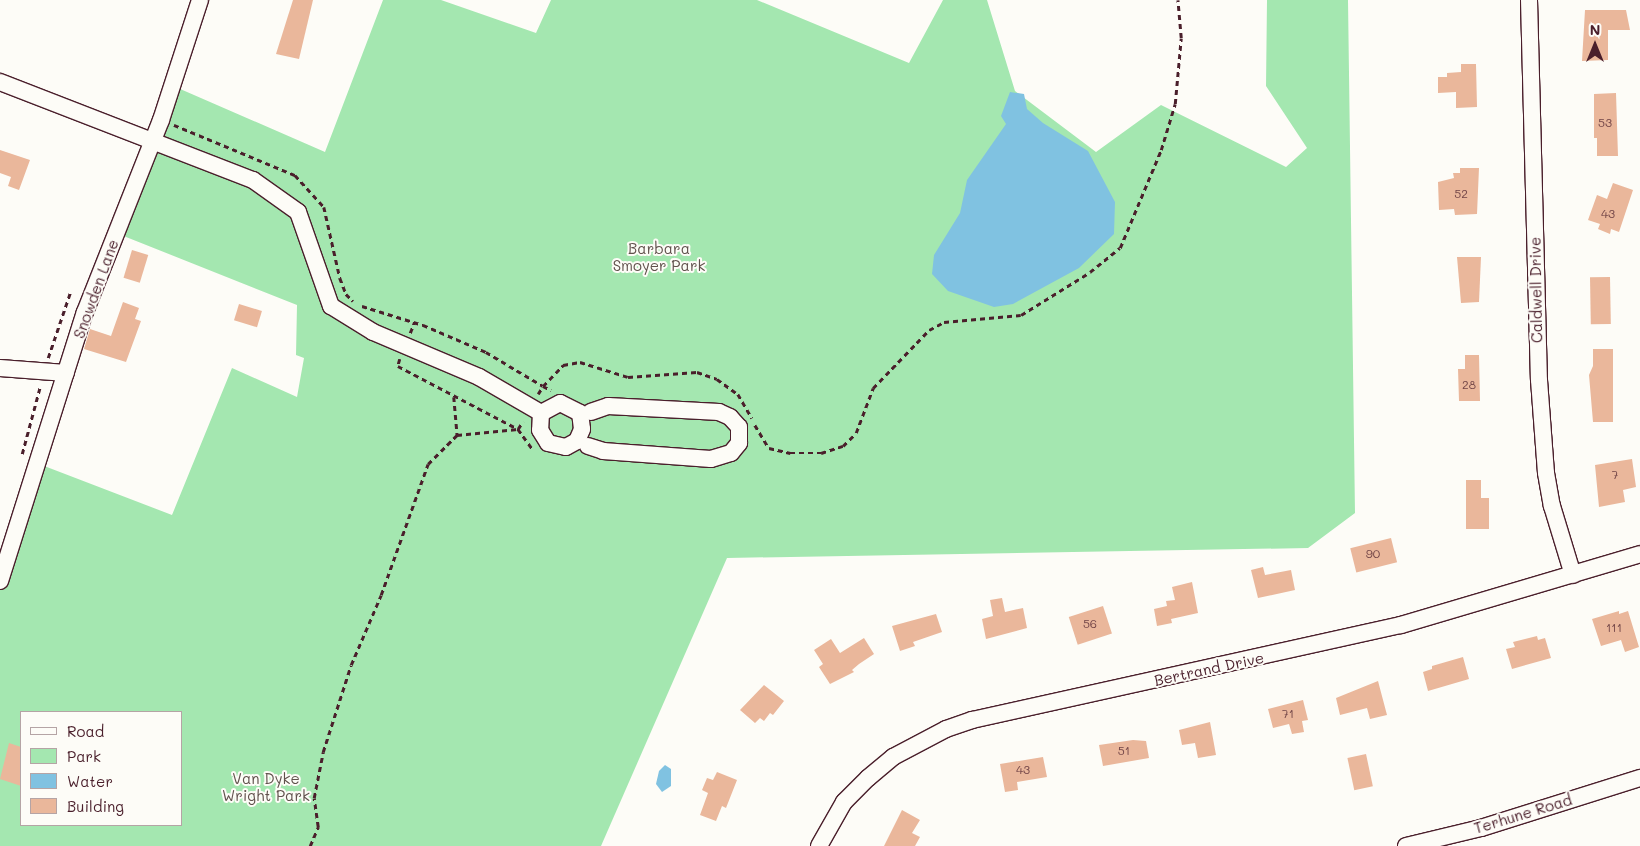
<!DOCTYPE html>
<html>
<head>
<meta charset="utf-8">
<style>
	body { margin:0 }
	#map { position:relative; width:1640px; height:846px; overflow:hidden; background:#fdfcf7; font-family:Mali,sans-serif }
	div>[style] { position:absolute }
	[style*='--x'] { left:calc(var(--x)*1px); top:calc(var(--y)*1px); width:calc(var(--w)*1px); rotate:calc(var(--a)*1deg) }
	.green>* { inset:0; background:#a4e7b0 }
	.water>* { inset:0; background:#80c2e1 }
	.building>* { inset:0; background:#eab79b; transform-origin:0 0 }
	.path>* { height:2.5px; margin-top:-1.25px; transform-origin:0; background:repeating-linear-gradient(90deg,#4a1f2b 0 5px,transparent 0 9px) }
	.roads { filter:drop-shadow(1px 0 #4a1f2b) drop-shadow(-1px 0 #4a1f2b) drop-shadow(0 1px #4a1f2b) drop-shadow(0 -1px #4a1f2b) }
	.minor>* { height:16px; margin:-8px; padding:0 8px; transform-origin:8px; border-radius:8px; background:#fdfcf7 }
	span { translate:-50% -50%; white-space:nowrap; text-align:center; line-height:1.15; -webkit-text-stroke:4px #fdfcf7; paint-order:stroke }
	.number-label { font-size:12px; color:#724547 }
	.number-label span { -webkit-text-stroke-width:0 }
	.park-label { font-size:15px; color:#60514c }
	.street-label { font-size:15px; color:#4a1f2b }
	.legend { position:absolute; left:20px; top:711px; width:162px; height:115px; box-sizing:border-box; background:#fdfcf7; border:1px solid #b5a4a5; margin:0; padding:6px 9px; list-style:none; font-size:15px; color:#4a1f2b }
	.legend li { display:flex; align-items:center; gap:10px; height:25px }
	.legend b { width:25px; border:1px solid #b5a4a5 }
	.north { position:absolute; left:1570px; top:20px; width:50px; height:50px; -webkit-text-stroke:4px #fdfcf7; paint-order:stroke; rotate:0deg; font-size:14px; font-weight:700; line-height:20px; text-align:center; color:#4a1f2b }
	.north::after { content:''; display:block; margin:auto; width:18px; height:22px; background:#4a1f2b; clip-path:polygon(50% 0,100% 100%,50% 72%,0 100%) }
</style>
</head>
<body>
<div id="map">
	<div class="green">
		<i style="clip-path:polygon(evenodd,383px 0,441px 0,536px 33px,551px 0,757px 0,909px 63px,943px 0,987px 0,1015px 91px,1096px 152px,1161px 105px,1286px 167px,1307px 148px,1266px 86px,1267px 0,1348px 0,1355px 513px,1308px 548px,727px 558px,601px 846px,0 846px,0 570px,39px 464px,172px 515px,232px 368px,297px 397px,304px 358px,296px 355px,297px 305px,116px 233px,171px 85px,325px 152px,383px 0,21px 712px,181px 712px,181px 825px,21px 825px,21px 712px)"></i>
	</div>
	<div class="water">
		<i style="clip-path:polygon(1010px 92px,1024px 94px,1027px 109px,1043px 123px,1088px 151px,1115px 202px,1114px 234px,1079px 268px,1013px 304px,994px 307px,948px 291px,932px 274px,934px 255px,960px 213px,967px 180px,1006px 124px,1001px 116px)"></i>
		<i style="clip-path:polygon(665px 765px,671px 769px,671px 786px,662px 792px,656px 784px,659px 771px)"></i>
	</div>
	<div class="building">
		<i style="clip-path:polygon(293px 0,313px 0,299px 59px,276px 54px)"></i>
		<i style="clip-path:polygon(1585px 10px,1626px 10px,1630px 30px,1608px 30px,1608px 60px,1582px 61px)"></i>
		<i style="clip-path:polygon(1461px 64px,1476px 64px,1477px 107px,1456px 108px,1456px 92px,1438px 93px,1438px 77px,1447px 77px,1447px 73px,1461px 72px)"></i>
		<i style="clip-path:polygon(1616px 93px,1618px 156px,1597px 156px,1597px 138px,1594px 138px,1594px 94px)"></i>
		<i style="clip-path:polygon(0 150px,30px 160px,19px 190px,8px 186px,11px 177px,0 173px)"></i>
		<i style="clip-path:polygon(1460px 168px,1479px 168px,1477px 214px,1455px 215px,1454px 209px,1439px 210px,1438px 182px,1454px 178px,1453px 173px,1460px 173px)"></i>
		<i style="clip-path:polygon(1613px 183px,1633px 190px,1619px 232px,1611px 229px,1610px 234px,1598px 229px,1600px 224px,1588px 220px,1597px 195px,1607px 199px)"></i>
		<i style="left:132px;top:250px;width:17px;height:29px;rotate:17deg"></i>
		<i style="clip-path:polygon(1457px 257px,1481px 257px,1479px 302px,1461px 303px)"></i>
		<i style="left:1610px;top:277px;width:47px;height:20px;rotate:89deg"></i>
		<i style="clip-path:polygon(123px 302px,139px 308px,135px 319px,141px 321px,126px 362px,84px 349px,90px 329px,111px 336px)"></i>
		<i style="left:239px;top:304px;width:24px;height:17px;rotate:17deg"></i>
		<i style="clip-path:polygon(1593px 349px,1613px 349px,1613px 422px,1593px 422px,1589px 375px,1593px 366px)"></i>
		<i style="clip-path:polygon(1465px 355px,1479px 355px,1480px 401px,1459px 401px,1458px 369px,1465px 369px)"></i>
		<i style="clip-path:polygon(1632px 459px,1636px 487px,1623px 490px,1625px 502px,1599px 507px,1595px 465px)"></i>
		<i style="clip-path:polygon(1466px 480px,1481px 480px,1481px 498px,1489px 498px,1489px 529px,1466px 529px)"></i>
		<i style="left:1391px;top:538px;width:25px;height:42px;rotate:76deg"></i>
		<i style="clip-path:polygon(1263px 567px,1265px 575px,1291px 570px,1295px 590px,1258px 598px,1251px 570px)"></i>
		<i style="clip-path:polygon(1192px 582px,1198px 613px,1171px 619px,1172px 623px,1157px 626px,1154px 609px,1167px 606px,1166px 601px,1175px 600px,1172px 587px)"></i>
		<i style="clip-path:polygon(1002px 598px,1005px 612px,1023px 608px,1027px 628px,986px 639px,982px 619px,993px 616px,990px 600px)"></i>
		<i style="left:1103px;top:606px;width:29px;height:36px;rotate:72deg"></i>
		<i style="clip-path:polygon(1619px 611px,1619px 614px,1628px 611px,1639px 647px,1625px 652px,1621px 640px,1601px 646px,1592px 619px)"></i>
		<i style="clip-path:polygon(936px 614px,942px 632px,913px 642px,915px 646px,900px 651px,892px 626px)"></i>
		<i style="clip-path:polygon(1537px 636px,1538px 640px,1545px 638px,1551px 658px,1512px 669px,1506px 649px,1515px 647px,1513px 642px)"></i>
		<i style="clip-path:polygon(864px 638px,874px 654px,859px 664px,852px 670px,854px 672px,830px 684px,819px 667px,823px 664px,814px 650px,831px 639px,840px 653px)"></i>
		<i style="clip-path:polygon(1463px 657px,1469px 679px,1428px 691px,1423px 672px,1432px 669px,1432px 666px)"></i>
		<i style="clip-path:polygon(1378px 681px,1387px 715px,1370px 719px,1367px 708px,1340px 715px,1336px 698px)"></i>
		<i style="clip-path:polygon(764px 685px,784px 701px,773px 715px,770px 713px,764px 721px,760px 718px,755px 723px,740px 710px)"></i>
		<i style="clip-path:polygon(1303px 700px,1308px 720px,1302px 721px,1304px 732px,1292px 734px,1289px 724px,1273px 728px,1268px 709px)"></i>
		<i style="clip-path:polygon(1210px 722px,1216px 755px,1198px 758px,1195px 743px,1182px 745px,1179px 730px)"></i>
		<i style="clip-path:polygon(1133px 740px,1146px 741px,1149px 758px,1103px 766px,1099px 745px)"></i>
		<i style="clip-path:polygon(9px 743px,21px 747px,21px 786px,0 779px)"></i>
		<i style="left:1366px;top:754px;width:33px;height:19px;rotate:78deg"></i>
		<i style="clip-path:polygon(1043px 757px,1047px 777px,1017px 782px,1018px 790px,1005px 792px,1000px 764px)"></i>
		<i style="clip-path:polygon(717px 772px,737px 780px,726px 808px,722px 806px,716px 821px,700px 815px,708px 793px,702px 790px,707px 778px,713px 780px)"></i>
		<i style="clip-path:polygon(902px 810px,920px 820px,912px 833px,920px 837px,915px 846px,884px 846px)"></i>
	</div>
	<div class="path">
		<i style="--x:174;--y:125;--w:131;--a:22.5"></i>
		<i style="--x:295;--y:175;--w:43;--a:47.8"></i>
		<i style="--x:324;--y:207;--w:73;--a:77.3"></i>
		<i style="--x:340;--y:278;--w:17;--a:69"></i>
		<i style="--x:346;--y:294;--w:10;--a:45"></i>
		<i style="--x:362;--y:306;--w:64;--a:17.3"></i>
		<i style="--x:423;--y:325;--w:69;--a:23.2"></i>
		<i style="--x:486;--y:352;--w:66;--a:30.8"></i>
		<i style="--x:543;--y:386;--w:29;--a:-46"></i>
		<i style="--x:563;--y:365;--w:17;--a:-10"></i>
		<i style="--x:580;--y:362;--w:50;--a:17.4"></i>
		<i style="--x:628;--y:377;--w:69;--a:-4.1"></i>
		<i style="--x:697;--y:372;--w:21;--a:19"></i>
		<i style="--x:717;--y:379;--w:26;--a:36"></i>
		<i style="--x:738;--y:394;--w:28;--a:60"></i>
		<i style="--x:410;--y:333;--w:11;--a:-68"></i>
		<i style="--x:48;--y:358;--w:69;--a:-71.3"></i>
		<i style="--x:400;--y:359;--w:7;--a:106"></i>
		<i style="--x:398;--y:366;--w:136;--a:27.7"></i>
		<i style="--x:518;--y:429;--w:24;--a:54"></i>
		<i style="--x:538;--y:394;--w:9;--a:-58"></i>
		<i style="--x:543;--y:386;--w:9;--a:27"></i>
		<i style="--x:454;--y:397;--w:38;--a:85"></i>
		<i style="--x:755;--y:425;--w:27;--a:59"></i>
		<i style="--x:769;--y:448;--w:22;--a:13"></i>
		<i style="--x:790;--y:453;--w:31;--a:0"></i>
		<i style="--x:821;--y:453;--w:23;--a:-18"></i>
		<i style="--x:843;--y:446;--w:18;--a:-45"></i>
		<i style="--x:856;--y:433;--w:48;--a:-69.3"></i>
		<i style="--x:873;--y:388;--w:81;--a:-46"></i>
		<i style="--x:929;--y:330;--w:17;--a:-28"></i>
		<i style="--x:944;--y:322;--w:77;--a:-5.2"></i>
		<i style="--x:1021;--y:315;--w:81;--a:-31.9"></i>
		<i style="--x:1090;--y:272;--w:38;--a:-39"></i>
		<i style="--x:1120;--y:248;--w:106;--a:-67.3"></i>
		<i style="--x:1161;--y:150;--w:48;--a:-73.1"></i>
		<i style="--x:1175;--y:104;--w:66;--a:-84.8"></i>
		<i style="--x:1181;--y:38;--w:38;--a:-95"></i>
		<i style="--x:22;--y:454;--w:69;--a:-75"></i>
		<i style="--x:310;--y:846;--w:21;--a:-67"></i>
		<i style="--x:318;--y:827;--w:29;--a:-98"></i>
		<i style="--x:314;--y:798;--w:47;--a:-78.9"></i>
		<i style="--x:323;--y:752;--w:91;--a:-72.2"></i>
		<i style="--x:351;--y:665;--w:76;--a:-66.8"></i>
		<i style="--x:381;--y:595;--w:139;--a:-70.3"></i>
		<i style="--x:428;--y:464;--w:41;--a:-45"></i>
		<i style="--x:457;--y:435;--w:61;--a:-5.6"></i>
		<i style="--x:518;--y:429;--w:9;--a:-58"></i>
	</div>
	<div class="roads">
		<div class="minor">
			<i style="--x:1529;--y:0;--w:380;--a:88.5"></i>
			<i style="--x:1539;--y:380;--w:93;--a:85.7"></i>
			<i style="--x:1546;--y:473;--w:34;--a:80"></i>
			<i style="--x:1552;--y:506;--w:72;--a:73.1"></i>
			<i style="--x:0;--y:82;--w:271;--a:21.2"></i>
			<i style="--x:253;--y:180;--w:55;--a:35.4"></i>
			<i style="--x:298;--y:212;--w:100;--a:70.7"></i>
			<i style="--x:331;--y:306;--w:49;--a:31.8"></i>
			<i style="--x:373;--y:332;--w:115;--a:23"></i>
			<i style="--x:479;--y:377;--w:72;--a:30.1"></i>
			<i style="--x:541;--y:413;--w:17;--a:93"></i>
			<i style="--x:540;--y:430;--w:15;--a:58"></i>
			<i style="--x:548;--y:443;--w:18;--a:13"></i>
			<i style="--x:566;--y:447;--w:13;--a:-29"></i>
			<i style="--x:577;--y:441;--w:13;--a:-67"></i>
			<i style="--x:582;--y:429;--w:16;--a:-97"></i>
			<i style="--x:580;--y:413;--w:22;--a:-153"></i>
			<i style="--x:560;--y:403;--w:21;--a:152"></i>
			<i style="--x:0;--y:368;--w:66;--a:4.3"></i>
			<i style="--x:588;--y:446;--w:16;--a:18"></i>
			<i style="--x:603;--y:451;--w:108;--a:4.2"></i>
			<i style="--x:711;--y:459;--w:21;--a:-17"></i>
			<i style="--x:731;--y:453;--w:13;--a:-51"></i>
			<i style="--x:739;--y:443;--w:16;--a:-90"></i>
			<i style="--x:739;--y:427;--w:13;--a:-132"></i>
			<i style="--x:730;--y:417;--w:12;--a:-156"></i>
			<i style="--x:719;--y:412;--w:111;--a:-176.9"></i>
			<i style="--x:608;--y:406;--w:18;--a:161"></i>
			<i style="--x:0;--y:581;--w:282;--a:-72.5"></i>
			<i style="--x:85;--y:312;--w:206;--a:-68.4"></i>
			<i style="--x:161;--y:120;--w:126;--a:-72"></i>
			<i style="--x:819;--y:846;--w:51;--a:-60.4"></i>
			<i style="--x:844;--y:802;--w:34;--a:-45"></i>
			<i style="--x:868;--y:778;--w:33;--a:-40"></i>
			<i style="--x:893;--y:757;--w:60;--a:-27.8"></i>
			<i style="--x:946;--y:729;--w:28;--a:-19"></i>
			<i style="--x:972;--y:720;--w:439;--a:-12.5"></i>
			<i style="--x:1401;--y:625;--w:249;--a:-16.5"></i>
			<i style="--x:1406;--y:846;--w:77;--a:-13.5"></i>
			<i style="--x:1481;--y:828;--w:167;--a:-17.5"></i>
		</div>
	</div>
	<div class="number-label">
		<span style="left:1605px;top:123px">53</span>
		<span style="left:1461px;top:194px">52</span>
		<span style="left:1608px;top:214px">43</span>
		<span style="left:1469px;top:385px">28</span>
		<span style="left:1615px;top:475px">7</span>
		<span style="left:1373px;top:554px">90</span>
		<span style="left:1090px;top:624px">56</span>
		<span style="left:1614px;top:628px">111</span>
		<span style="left:1288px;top:714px">71</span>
		<span style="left:1124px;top:751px">51</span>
		<span style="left:1023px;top:770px">43</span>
	</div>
	<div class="park-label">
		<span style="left:659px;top:257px">Barbara<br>Smoyer Park</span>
		<span style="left:266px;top:787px">Van Dyke<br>Wright Park</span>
	</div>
	<div class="street-label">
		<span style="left:96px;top:289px;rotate:-70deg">Snowden Lane</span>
		<span style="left:1536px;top:290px;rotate:-91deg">Caldwell Drive</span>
		<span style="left:1209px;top:669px;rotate:-12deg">Bertrand Drive</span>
		<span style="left:1523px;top:814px;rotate:-17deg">Terhune Road</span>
	</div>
	<ul class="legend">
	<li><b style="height:6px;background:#fdfcf7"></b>Road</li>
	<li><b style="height:14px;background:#a4e7b0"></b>Park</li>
	<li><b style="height:14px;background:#80c2e1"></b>Water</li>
	<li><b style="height:14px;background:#eab79b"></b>Building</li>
	</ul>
	<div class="north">N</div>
</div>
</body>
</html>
